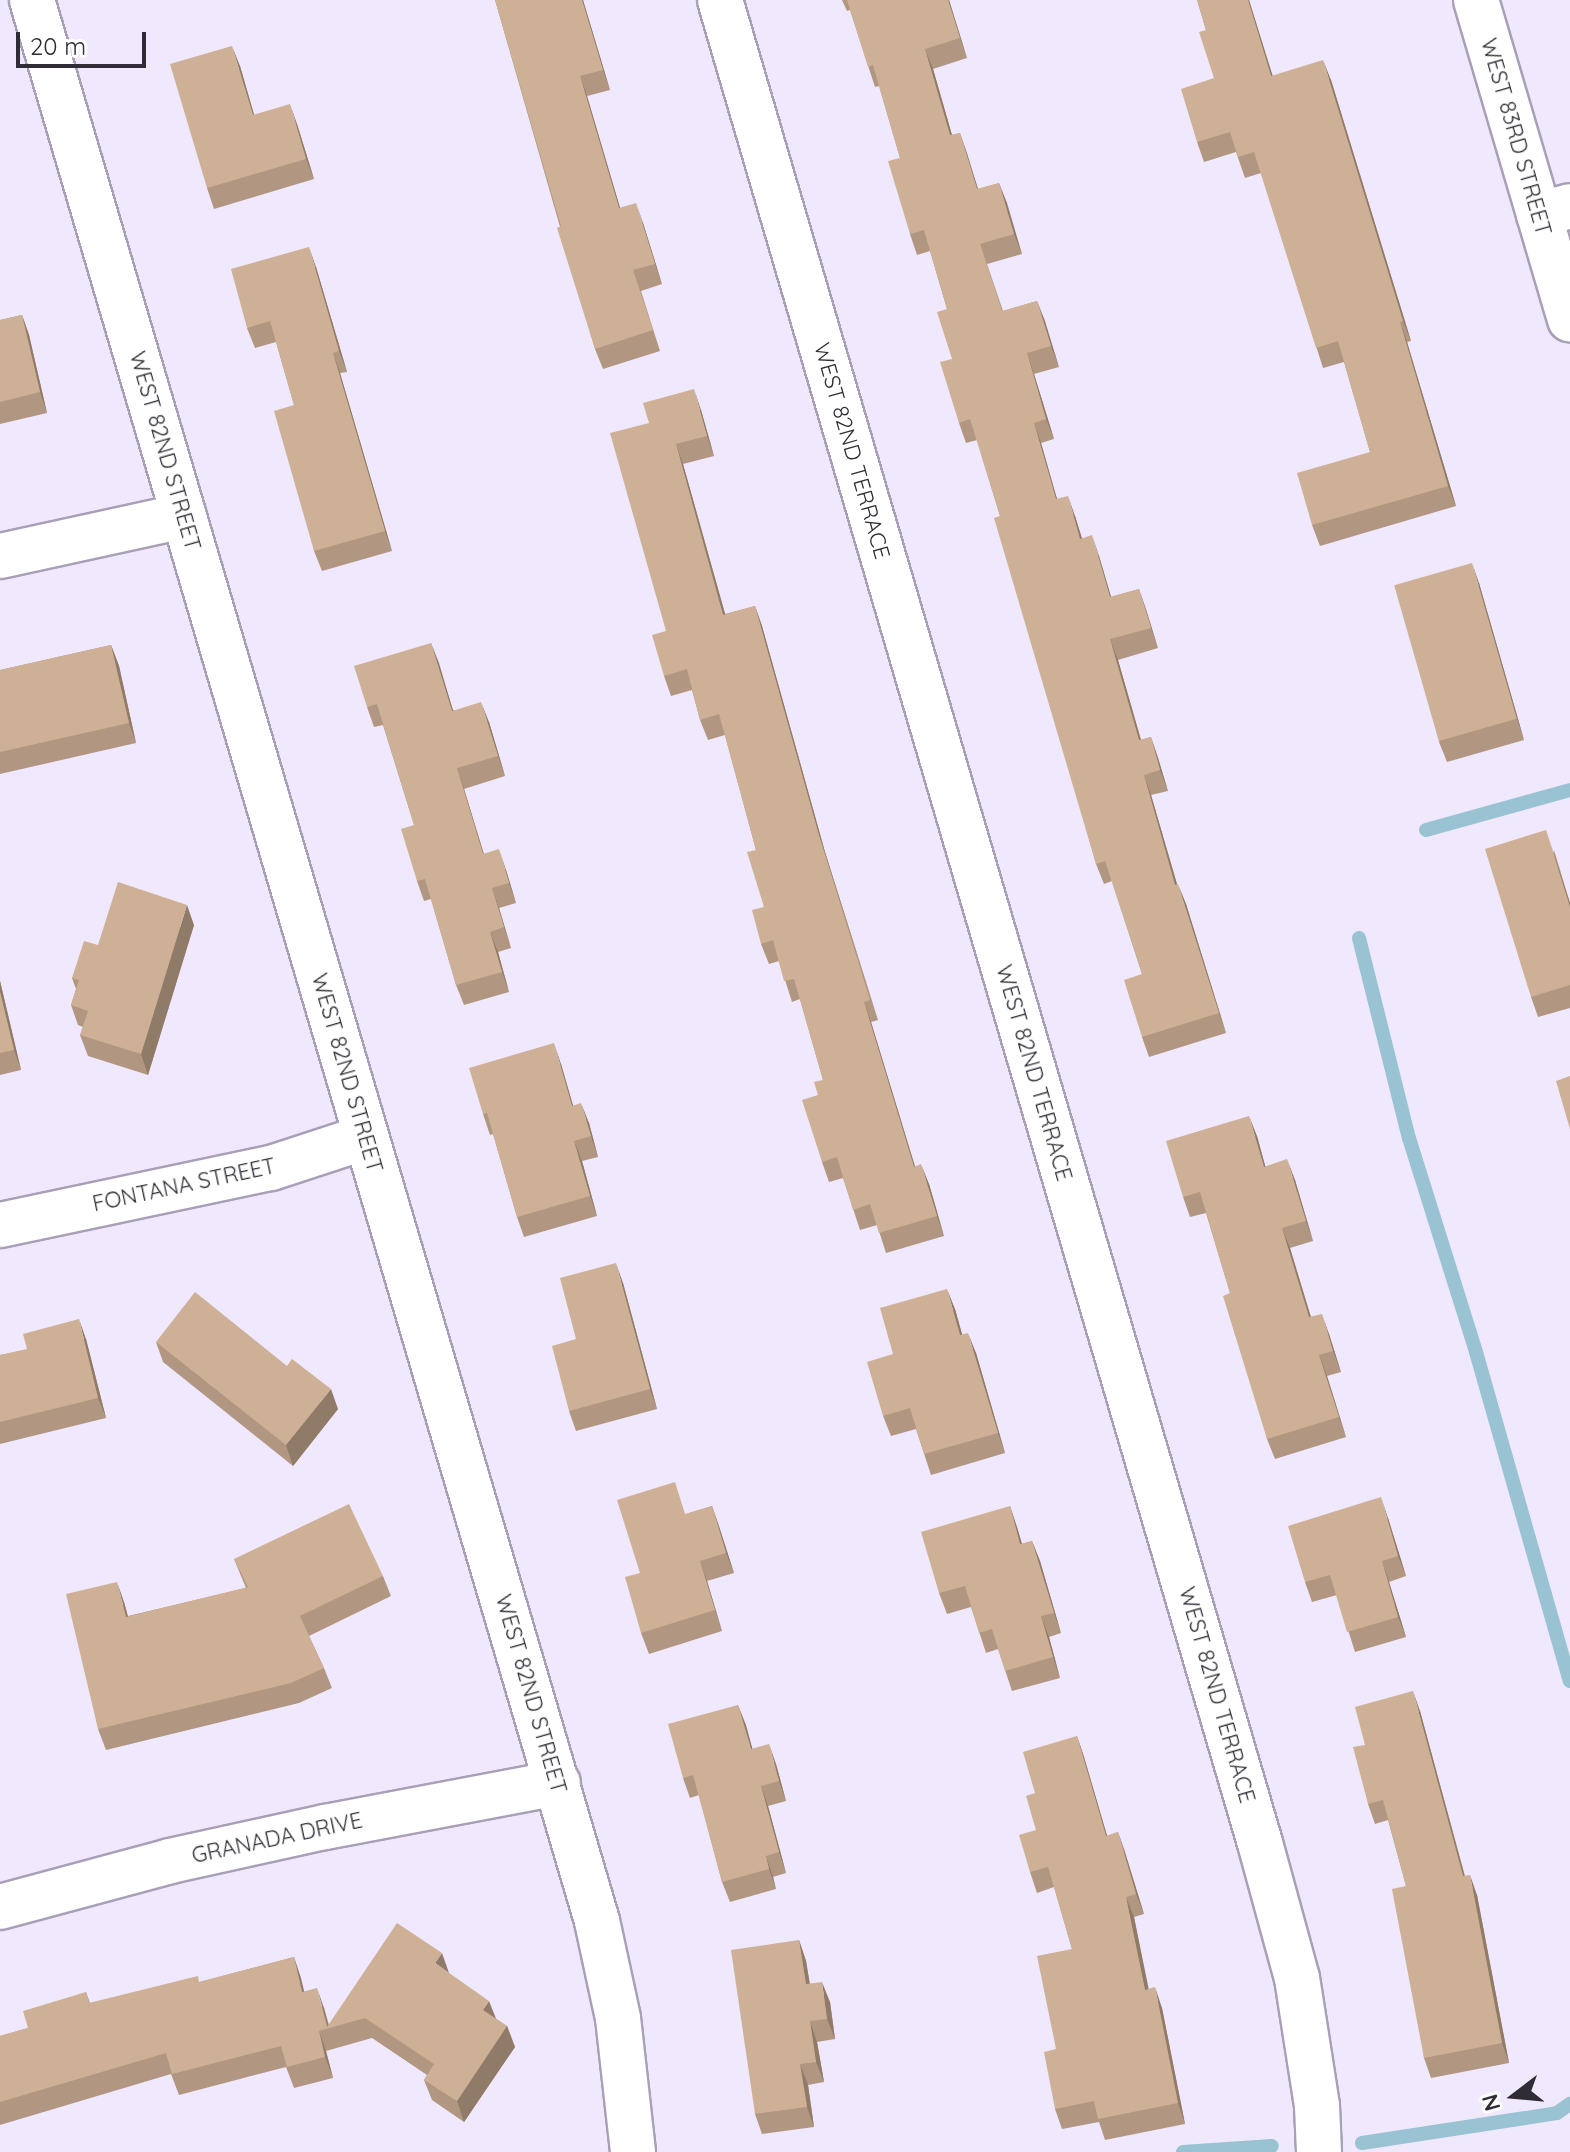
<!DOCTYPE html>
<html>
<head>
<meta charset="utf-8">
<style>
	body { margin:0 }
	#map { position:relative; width:1570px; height:2152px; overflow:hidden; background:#f0e8fd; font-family:Quicksand,sans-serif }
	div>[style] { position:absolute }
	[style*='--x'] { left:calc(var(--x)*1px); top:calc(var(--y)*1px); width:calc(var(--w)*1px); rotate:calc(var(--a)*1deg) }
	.stream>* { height:14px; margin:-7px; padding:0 7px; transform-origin:7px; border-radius:7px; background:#99c2d3 }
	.roads { filter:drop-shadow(2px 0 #a99fb7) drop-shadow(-2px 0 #a99fb7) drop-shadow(0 2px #a99fb7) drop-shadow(0 -2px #a99fb7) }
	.street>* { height:44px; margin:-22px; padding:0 22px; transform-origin:22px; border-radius:22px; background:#fff }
	.secondary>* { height:44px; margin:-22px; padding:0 22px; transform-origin:22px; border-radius:22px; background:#fff }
	.wall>* { inset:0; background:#b19781 }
	.shaded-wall>* { inset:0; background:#907b69 }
	.building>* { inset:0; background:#ceb096; transform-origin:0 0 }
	span { translate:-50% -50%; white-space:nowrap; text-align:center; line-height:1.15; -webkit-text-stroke:6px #fff; paint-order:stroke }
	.street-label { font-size:22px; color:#302c36 }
	.north { position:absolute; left:1474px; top:2056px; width:80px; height:80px; -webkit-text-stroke:6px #fff; paint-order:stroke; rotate:254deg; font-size:22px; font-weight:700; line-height:32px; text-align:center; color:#302c36 }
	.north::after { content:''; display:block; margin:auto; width:28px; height:36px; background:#302c36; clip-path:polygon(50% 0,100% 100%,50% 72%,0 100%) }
	.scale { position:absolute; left:16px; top:32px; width:130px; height:36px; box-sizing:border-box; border:4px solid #302c36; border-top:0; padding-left:10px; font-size:24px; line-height:28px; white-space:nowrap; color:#302c36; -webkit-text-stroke:6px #fff; paint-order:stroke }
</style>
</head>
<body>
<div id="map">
	<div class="stream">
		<i style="--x:1426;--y:830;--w:149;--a:-15.5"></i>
		<i style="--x:1359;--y:938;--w:206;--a:76"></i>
		<i style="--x:1409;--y:1138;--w:224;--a:72.6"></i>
		<i style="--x:1476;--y:1352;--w:342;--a:74.1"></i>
		<i style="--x:1362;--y:2143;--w:197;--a:-8.7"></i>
		<i style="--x:1557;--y:2113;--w:16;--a:-35"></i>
		<i style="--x:1183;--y:2152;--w:89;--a:-3.9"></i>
	</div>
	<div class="roads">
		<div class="street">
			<i style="--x:32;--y:0;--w:2002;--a:73.61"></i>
			<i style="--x:597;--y:1921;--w:99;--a:77.8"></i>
			<i style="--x:618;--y:2018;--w:135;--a:83.6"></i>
			<i style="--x:720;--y:0;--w:1920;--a:73.67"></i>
			<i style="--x:1260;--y:1843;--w:140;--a:74.7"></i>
			<i style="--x:1297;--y:1978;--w:130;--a:81.1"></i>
			<i style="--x:1317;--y:2106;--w:46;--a:87.5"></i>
			<i style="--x:1539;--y:215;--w:32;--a:-16"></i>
			<i style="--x:0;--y:556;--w:188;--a:-12.3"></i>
			<i style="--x:0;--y:1225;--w:277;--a:-11.9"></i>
			<i style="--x:271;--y:1168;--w:100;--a:-18.1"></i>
			<i style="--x:0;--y:1907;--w:176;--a:-15.1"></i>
			<i style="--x:170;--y:1861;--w:159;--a:-12.4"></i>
			<i style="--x:325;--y:1827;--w:237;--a:-10.7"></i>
		</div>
		<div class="secondary">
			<i style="--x:1476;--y:0;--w:333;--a:73.6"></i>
		</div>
	</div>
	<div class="wall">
		<i style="clip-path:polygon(495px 0,583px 0,610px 90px,587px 96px,620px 208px,643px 223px,662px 284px,641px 291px,660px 351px,603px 369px,595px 349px)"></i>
		<i style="clip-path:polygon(842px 0,949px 0,967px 58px,933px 69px,952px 135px,960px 133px,978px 189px,999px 183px,1022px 254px,987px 264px,1003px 311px,1037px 301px,1059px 367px,1034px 374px,1054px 439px,1041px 443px,1057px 499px,1075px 516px,1082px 538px,1099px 556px,1111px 597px,1139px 589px,1158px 648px,1118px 660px,1141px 740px,1151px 737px,1158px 758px,1168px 791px,1151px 795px,1177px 884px,1186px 904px,1226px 1033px,1149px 1057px,1142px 1037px,1142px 974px,1112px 881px,1104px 884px,1096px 864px,1000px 516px,977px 440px,966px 443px,959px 423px,947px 309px,930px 251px,917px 255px,910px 234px,900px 158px,879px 86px,875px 87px,850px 10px,847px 11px)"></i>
		<i style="clip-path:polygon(1197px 0,1249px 0,1272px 76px,1331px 80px,1411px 341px,1407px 342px,1456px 506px,1320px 546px,1312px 525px,1370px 452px,1344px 362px,1323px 368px,1261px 173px,1245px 178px,1236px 152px,1204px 162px,1197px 142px,1214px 78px,1206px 30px)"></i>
		<i style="clip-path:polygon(240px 66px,254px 115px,297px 124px,314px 179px,214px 209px,207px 188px)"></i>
		<i style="clip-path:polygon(316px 267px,347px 372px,340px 373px,392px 551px,322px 571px,314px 551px,294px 405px,276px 342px,255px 348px,247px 328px)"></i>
		<i style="clip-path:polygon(22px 315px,29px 335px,47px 413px,0 424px,0 320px)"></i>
		<i style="clip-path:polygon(701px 410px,714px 456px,683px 464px,725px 614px,755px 606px,762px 626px,825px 852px,878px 1020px,871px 1022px,915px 1166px,929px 1184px,944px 1236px,886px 1253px,877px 1225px,860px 1230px,843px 1178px,829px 1182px,822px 1162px,818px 1095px,823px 1080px,800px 999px,792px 1002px,779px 961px,769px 964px,761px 944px,764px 907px,756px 850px,725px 735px,708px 740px,700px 720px,692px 690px,671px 696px,664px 676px,666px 631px,649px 423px)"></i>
		<i style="clip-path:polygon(1479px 583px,1524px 740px,1447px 762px,1439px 742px)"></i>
		<i style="clip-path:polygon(431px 643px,453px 710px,489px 722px,505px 776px,464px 789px,484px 854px,506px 870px,516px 903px,499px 908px,511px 948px,498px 952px,509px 992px,464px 1005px,456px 985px,431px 899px,424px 901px,417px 881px,414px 825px,383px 725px,374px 727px,367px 707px)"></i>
		<i style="clip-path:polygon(111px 645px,119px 666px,136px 743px,0 774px,0 670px)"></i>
		<i style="clip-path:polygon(1554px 850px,1570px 903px,1570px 1008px,1538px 1017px,1531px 997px)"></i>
		<i style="clip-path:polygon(194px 925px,148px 1075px,88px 1056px,80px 1035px,83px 1027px,78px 1025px,71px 1005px,76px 989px,72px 978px,98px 945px)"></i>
		<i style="clip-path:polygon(0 981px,21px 1070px,0 1075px)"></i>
		<i style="clip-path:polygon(561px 1064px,573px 1106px,589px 1123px,598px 1157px,582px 1161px,597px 1216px,524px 1237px,517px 1217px,493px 1134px,490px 1135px,483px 1114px)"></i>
		<i style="clip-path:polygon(1257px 1136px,1265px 1166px,1295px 1180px,1313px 1241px,1290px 1248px,1311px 1317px,1329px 1334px,1341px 1372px,1327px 1376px,1346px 1437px,1275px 1459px,1267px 1439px,1230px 1293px,1206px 1213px,1190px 1217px,1183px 1197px)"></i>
		<i style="clip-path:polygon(623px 1283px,657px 1409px,576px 1431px,569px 1411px,576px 1339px)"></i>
		<i style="clip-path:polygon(955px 1309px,962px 1335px,976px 1353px,1005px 1453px,931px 1475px,916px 1429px,891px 1436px,883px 1416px,893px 1354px)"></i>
		<i style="clip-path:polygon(86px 1339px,106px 1418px,0 1444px,0 1355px)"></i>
		<i style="clip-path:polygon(156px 1342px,338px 1409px,293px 1466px,163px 1362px)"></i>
		<i style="clip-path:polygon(712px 1506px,734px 1573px,707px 1581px,722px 1631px,649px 1654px,641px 1633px,640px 1573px,686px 1514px)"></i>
		<i style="clip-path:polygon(1010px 1506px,1022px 1544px,1032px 1541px,1040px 1561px,1061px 1633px,1049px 1637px,1060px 1678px,1012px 1691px,998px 1649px,986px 1653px,971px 1607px,947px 1614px,939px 1593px)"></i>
		<i style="clip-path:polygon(1388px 1518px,1406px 1576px,1389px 1582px,1406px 1637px,1355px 1652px,1337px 1595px,1312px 1602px,1305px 1582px)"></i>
		<i style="clip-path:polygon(234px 1559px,383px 1576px,391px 1596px,309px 1636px,324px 1668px,332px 1688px,299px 1703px,106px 1750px,98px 1729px,124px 1602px,128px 1616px,246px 1588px)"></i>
		<i style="clip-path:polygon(738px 1705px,752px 1749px,776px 1764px,786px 1801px,768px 1806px,786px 1873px,773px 1877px,776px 1889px,730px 1902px,722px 1882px,699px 1795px,690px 1798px,683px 1778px)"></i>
		<i style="clip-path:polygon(1420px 1711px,1465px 1876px,1477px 1895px,1509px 2063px,1431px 2078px,1424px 2058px,1406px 1886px,1388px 1820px,1375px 1824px,1368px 1804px,1365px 1745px)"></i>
		<i style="clip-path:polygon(1077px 1736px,1084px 1757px,1107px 1836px,1118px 1832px,1144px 1914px,1134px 1917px,1148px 1989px,1162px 2008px,1185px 2124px,1105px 2140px,1099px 2122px,1062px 2129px,1055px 2109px,1056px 2049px,1072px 1949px,1054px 1887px,1037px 1893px,1030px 1872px,1036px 1830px,1035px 1793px)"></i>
		<i style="clip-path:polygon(799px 1940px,806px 1961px,810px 1984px,830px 2002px,835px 2039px,817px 2042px,824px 2082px,808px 2085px,814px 2127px,762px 2134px,755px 2114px)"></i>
		<i style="clip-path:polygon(294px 1957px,304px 1992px,324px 2008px,329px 2025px,449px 1973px,496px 2019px,507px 2026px,515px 2047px,464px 2122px,432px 2100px,424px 2080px,427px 2075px,372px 2038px,326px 2051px,333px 2078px,294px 2088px,286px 2067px,179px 2095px,171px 2074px,0 2125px,0 2036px,28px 2028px,86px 1992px,90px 2003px,200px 1982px)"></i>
	</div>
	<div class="shaded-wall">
		<i style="clip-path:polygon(582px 0,583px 0,610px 90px,603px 70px)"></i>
		<i style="clip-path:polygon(948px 0,949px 0,967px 58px,960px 38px)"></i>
		<i style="clip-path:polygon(1248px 0,1249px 0,1279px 96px,1271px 76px)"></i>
		<i style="clip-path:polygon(232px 46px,240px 66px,260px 135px,253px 115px)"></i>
		<i style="clip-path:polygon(925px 49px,933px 69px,958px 156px,950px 135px)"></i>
		<i style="clip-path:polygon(1323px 60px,1331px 80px,1411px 341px,1403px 321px)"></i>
		<i style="clip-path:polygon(580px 76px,587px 96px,626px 228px,619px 208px)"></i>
		<i style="clip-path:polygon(290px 104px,297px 124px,314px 179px,306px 159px)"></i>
		<i style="clip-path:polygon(960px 133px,967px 153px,984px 209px,977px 189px)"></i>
		<i style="clip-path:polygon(999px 183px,1007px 203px,1022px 254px,1014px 234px)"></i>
		<i style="clip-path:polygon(636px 203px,643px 223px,662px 284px,655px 264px)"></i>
		<i style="clip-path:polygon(309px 247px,316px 267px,347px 372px,339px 351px)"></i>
		<i style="clip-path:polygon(1037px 301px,1045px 321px,1059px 367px,1051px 346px)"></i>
		<i style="clip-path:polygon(22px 315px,29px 335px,47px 413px,40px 392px)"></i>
		<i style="clip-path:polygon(1400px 322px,1407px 342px,1456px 506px,1448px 486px)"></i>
		<i style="clip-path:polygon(333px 353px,340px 373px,392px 551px,385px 531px)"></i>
		<i style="clip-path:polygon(1027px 353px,1034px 374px,1054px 439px,1046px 419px)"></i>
		<i style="clip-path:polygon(694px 389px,701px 410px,714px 456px,707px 436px)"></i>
		<i style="clip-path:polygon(1034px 423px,1041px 443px,1063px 520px,1056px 499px)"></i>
		<i style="clip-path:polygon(676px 444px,683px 464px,731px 635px,723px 615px)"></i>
		<i style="clip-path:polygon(1068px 496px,1075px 516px,1088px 559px,1080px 539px)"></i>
		<i style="clip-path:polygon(1092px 535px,1099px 556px,1117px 617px,1110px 597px)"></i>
		<i style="clip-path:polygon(1472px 563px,1479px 583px,1524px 740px,1517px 719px)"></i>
		<i style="clip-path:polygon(1139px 589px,1146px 609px,1158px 648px,1151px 628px)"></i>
		<i style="clip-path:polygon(755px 606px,762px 626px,825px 852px,878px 1020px,818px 832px)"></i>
		<i style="clip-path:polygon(1110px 639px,1118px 660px,1147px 761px,1139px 740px)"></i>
		<i style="clip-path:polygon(431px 643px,439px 663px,459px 731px,452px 711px)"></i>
		<i style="clip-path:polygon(111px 645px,119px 666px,136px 743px,129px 723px)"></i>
		<i style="clip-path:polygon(481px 702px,489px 722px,505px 776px,498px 756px)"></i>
		<i style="clip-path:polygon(1151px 737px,1158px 758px,1168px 791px,1160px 770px)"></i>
		<i style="clip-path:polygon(457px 768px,464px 789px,490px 875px,483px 854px)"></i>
		<i style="clip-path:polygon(1144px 775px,1151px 795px,1183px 905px,1175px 885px)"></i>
		<i style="clip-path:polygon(1546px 830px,1570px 903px,1570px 907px)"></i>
		<i style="clip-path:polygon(499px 849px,506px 870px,516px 903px,509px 883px)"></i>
		<i style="clip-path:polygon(1178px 884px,1186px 904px,1226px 1033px,1219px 1013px)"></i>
		<i style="clip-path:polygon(492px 888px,499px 908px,511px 948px,504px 927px)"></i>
		<i style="clip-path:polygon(187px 905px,194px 925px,148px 1075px,141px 1054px)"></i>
		<i style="clip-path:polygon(490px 932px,498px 952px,509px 992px,502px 972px)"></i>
		<i style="clip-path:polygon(0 981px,21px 1070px,14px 1050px,0 992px)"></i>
		<i style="clip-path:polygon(864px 1002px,871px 1022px,921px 1187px,914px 1167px)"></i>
		<i style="clip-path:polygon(554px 1043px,561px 1064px,579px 1126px,572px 1106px)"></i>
		<i style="clip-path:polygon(581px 1103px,589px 1123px,598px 1157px,591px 1136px)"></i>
		<i style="clip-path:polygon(1249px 1116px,1257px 1136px,1271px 1187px,1264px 1167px)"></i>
		<i style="clip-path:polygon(574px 1141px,582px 1161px,597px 1216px,590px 1196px)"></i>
		<i style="clip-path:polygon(1287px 1159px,1295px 1180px,1313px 1241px,1306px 1221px)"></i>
		<i style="clip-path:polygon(921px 1164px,929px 1184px,944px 1236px,937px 1216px)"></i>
		<i style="clip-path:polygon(1282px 1228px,1290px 1248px,1317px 1338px,1309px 1317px)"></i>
		<i style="clip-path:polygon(616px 1263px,623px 1283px,657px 1409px,650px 1389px)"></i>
		<i style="clip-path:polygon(947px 1289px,955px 1309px,968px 1355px,960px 1335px)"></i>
		<i style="clip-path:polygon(1322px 1314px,1329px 1334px,1341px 1372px,1333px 1351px)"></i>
		<i style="clip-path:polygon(79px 1319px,86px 1339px,106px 1418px,98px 1398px)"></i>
		<i style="clip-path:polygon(968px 1333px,976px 1353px,1005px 1453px,998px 1433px)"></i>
		<i style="clip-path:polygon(1319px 1355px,1327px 1376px,1346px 1437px,1339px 1417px)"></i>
		<i style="clip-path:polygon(331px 1389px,338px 1409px,293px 1466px,286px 1445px)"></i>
		<i style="clip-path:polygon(1381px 1497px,1388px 1518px,1406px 1576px,1398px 1556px)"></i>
		<i style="clip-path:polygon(712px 1506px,719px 1526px,734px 1573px,726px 1553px)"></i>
		<i style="clip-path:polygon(1010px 1506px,1017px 1527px,1028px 1564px,1020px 1544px)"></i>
		<i style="clip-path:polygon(1032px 1541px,1040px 1561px,1061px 1633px,1054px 1613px)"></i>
		<i style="clip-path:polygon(700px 1561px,707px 1581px,722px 1631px,715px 1610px)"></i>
		<i style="clip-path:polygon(1382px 1561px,1389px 1582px,1406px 1637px,1398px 1617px)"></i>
		<i style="clip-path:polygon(117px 1582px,124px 1602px,133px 1637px,126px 1617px)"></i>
		<i style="clip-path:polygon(1041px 1616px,1049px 1637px,1060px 1678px,1053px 1657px)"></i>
		<i style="clip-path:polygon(1413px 1691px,1420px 1711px,1470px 1896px,1463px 1876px)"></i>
		<i style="clip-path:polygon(738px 1705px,746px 1725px,758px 1769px,751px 1749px)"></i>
		<i style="clip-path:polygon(1077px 1736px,1084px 1757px,1113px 1856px,1106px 1836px)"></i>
		<i style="clip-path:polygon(769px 1744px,776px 1764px,786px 1801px,779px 1781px)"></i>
		<i style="clip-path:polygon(761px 1786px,768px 1806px,786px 1873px,779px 1852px)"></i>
		<i style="clip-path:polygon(1118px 1832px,1125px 1852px,1144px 1914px,1136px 1894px)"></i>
		<i style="clip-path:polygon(766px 1856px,773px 1877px,776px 1889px,769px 1869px)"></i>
		<i style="clip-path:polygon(1470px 1875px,1477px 1895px,1509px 2063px,1502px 2043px)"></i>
		<i style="clip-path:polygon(1126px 1897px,1134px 1917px,1153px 2010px,1145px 1990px)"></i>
		<i style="clip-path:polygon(799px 1940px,806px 1961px,813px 2005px,806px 1984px)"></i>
		<i style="clip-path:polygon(442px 1953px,449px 1973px,435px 1963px)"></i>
		<i style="clip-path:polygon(294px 1957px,301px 1978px,309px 2012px,302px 1992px)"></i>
		<i style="clip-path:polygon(822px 1982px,830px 2002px,835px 2039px,827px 2019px)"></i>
		<i style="clip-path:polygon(1155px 1987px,1162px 2008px,1185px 2124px,1178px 2103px)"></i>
		<i style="clip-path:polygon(317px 1988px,324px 2008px,329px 2028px,328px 2028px)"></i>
		<i style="clip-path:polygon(489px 2001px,497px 2021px,483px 2010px)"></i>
		<i style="clip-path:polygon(810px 2021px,817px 2042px,824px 2082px,816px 2062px)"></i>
		<i style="clip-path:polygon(507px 2026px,515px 2047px,464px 2122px,457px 2101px)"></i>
		<i style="clip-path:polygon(319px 2031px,326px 2051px,333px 2078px,325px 2057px)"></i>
		<i style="clip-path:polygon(800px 2064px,808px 2085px,814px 2127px,807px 2107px)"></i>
	</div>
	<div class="building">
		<i style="clip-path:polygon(495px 0,582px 0,603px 70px,580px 76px,619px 208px,636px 203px,655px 264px,633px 270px,653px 330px,595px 349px,557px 228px,561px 226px)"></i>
		<i style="clip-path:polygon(847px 0,948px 0,960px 38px,925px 49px,950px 135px,960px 133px,977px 189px,999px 183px,1014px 234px,980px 244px,1002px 311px,1037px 301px,1051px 346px,1027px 353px,1046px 419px,1034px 423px,1056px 499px,1068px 496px,1080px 539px,1092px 535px,1110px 597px,1139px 589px,1151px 628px,1110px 639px,1139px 740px,1151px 737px,1160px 770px,1144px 775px,1175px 885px,1178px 884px,1219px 1013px,1142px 1037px,1124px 980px,1142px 974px,1105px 861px,1096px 864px,994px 518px,1000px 516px,970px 419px,959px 423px,940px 362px,952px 359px,937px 312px,947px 309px,924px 230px,910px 234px,888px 161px,900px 158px,873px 65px,868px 67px)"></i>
		<i style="clip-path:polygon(1197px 0,1248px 0,1271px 76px,1323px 60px,1403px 321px,1400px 322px,1448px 486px,1312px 525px,1297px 473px,1370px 452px,1338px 341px,1316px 348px,1254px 152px,1238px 157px,1230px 132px,1197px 142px,1181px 89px,1214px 78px,1199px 32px,1206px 30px)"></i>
		<i style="clip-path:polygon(232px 46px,253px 115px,290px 104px,306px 159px,207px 188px,170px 64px)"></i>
		<i style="clip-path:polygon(309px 247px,339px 351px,333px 353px,385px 531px,314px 551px,274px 411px,294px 405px,270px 321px,247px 328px,231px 269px)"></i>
		<i style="clip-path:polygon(22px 315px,40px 392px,0 402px,0 320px)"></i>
		<i style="clip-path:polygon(694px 389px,707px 436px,676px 444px,723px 615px,755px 606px,818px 832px,870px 1000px,864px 1002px,914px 1167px,921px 1164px,937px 1216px,879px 1233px,870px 1204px,853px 1210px,837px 1157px,822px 1162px,802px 1100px,818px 1095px,814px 1082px,823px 1080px,794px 979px,784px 981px,773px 940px,761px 944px,752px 910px,764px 907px,747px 852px,756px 850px,719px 714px,700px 720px,687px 669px,664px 676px,652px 635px,666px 631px,610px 433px,649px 423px,643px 403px)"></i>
		<i style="left:1472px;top:563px;width:162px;height:81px;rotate:74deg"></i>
		<i style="clip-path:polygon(431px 643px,452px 711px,481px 702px,498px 756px,457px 768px,483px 854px,499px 849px,509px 883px,492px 888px,504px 927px,490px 932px,502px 972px,456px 985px,425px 879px,417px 881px,401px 829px,414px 825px,377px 704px,367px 707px,354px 666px)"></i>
		<i style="clip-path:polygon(111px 645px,129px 723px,0 752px,0 670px)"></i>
		<i style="clip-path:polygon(1546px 830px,1570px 907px,1570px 985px,1531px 997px,1485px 849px)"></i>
		<i style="clip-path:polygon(118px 882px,187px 905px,141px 1054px,80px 1035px,88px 1011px,71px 1005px,79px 980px,72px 978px,84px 941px,98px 945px)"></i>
		<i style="clip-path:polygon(0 992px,14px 1050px,0 1053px)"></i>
		<i style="clip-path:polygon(554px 1043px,572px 1106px,581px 1103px,591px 1136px,574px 1141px,590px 1196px,517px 1217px,487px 1113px,483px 1114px,469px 1068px)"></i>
		<i style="clip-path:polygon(1570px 1076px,1570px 1129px,1556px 1081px)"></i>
		<i style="clip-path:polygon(1249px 1116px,1264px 1167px,1287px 1159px,1306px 1221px,1282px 1228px,1309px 1317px,1322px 1314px,1333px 1351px,1319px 1355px,1339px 1417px,1267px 1439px,1223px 1296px,1230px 1293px,1200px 1192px,1183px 1197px,1166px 1141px)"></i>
		<i style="clip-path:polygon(616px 1263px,650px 1389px,569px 1411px,552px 1346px,576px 1339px,560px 1278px)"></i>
		<i style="clip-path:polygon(947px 1289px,960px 1335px,968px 1333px,998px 1433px,924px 1454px,910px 1408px,883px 1416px,867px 1362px,893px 1354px,880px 1308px)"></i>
		<i style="clip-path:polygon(195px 1292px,287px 1366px,292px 1359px,331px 1389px,286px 1445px,156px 1342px)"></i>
		<i style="clip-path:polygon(79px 1319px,98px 1398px,0 1422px,0 1355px,27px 1349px,23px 1334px)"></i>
		<i style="clip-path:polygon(675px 1482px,685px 1514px,712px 1506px,726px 1553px,700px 1561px,715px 1610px,641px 1633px,625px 1577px,640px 1573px,617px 1500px)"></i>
		<i style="clip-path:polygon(1381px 1497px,1398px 1556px,1382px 1561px,1398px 1617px,1347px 1632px,1330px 1575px,1305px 1582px,1288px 1526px)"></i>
		<i style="clip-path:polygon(349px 1504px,383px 1576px,300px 1616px,324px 1668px,291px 1683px,98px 1729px,66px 1594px,117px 1582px,126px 1617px,248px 1587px,234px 1559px)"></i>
		<i style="clip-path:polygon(1010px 1506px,1020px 1544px,1032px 1541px,1054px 1613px,1041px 1616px,1053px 1657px,1005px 1671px,992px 1629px,979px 1633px,965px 1586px,939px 1593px,921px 1532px)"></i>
		<i style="clip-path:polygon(1413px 1691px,1463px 1876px,1470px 1875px,1502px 2043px,1424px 2058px,1392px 1889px,1406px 1886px,1383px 1800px,1368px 1804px,1353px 1747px,1365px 1745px,1355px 1707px)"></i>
		<i style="clip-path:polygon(738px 1705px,751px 1749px,769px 1744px,779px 1781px,761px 1786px,779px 1852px,766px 1856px,769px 1869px,722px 1882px,693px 1775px,683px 1778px,668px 1724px)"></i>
		<i style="clip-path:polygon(1077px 1736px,1106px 1836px,1118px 1832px,1136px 1894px,1126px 1897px,1145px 1990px,1155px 1987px,1178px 2103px,1098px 2119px,1094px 2101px,1055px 2109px,1044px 2052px,1056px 2049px,1037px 1956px,1072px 1949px,1048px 1867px,1030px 1872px,1019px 1835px,1036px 1830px,1026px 1796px,1035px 1793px,1023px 1752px)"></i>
		<i style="clip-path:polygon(397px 1923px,442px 1953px,435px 1963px,489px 2001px,483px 2010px,507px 2026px,457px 2101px,424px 2080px,434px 2064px,365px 2018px,319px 2031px,325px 2057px,287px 2067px,281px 2046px,172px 2074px,166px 2053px,0 2102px,0 2036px,28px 2028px,23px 2011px,86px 1992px,89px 2003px,198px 1976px,199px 1982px,294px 1957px,302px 1992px,317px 1988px,327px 2027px)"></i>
		<i style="clip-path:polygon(799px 1940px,806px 1984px,822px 1982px,827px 2019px,810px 2021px,816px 2062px,800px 2064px,807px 2107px,755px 2114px,731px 1950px)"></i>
	</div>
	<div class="street-label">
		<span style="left:1516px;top:137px;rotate:74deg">WEST 83RD STREET</span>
		<span style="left:165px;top:451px;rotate:74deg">WEST 82ND STREET</span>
		<span style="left:852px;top:451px;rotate:74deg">WEST 82ND TERRACE</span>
		<span style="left:347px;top:1073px;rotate:74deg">WEST 82ND STREET</span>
		<span style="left:1034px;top:1073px;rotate:74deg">WEST 82ND TERRACE</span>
		<span style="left:184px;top:1185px;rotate:-12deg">FONTANA STREET</span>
		<span style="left:531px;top:1694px;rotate:74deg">WEST 82ND STREET</span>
		<span style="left:1217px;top:1695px;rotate:74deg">WEST 82ND TERRACE</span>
		<span style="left:277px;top:1838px;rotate:-12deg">GRANADA DRIVE</span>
	</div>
	<div class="north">N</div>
	<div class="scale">20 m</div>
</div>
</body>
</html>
